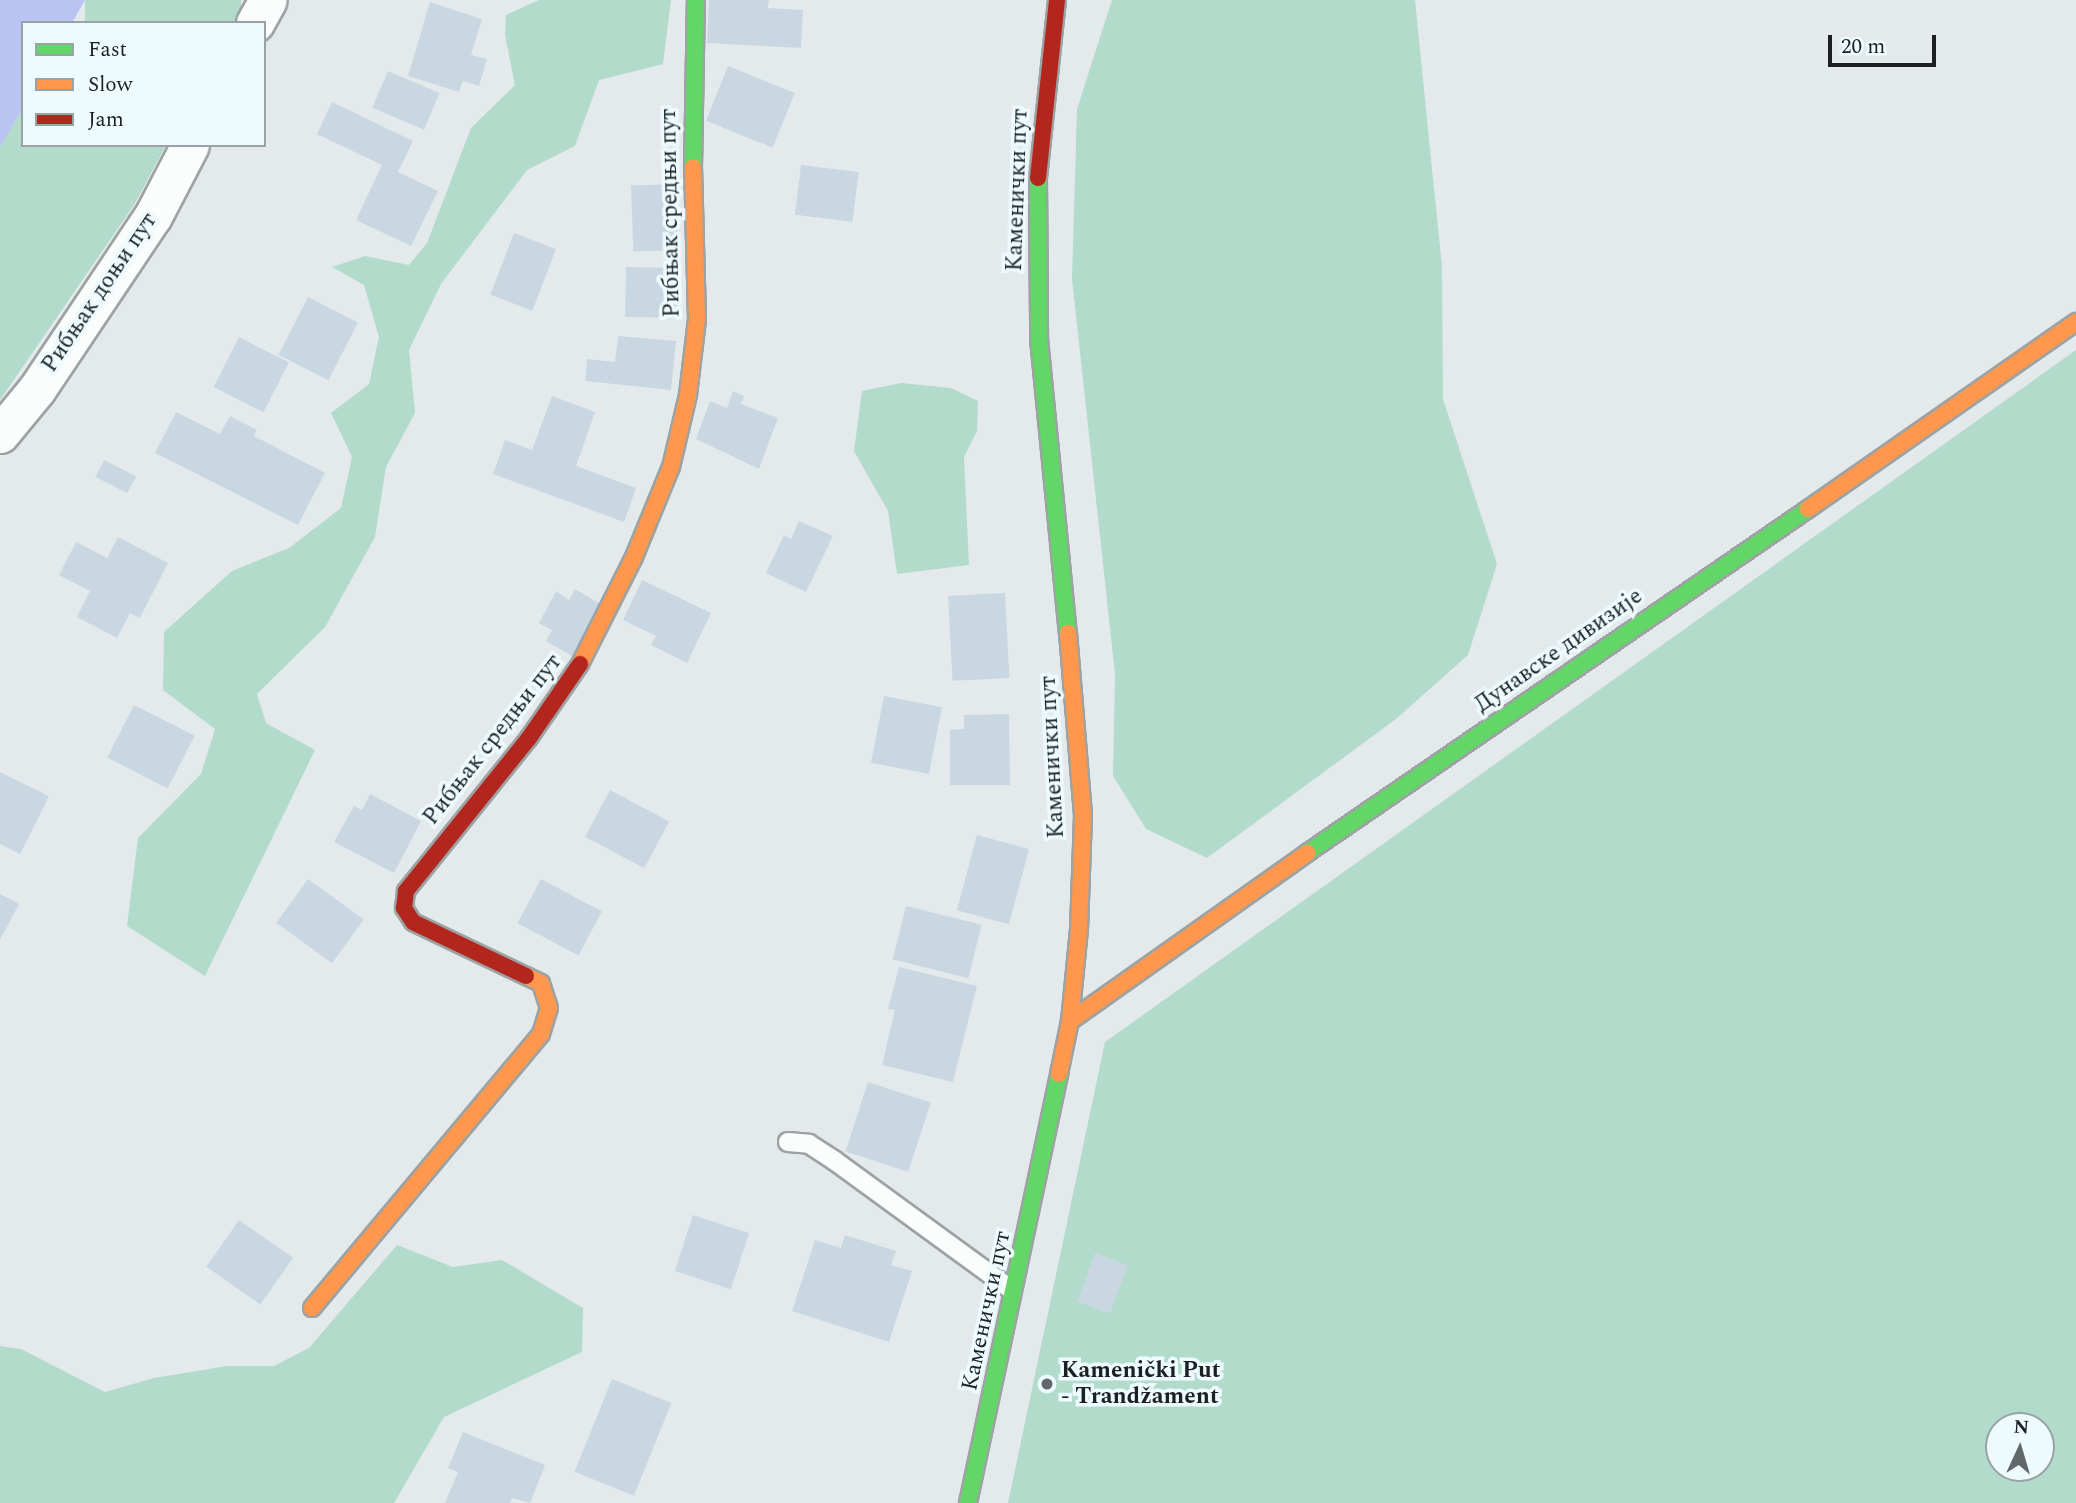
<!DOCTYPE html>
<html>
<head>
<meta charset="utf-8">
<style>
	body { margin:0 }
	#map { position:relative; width:2076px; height:1503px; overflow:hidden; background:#e4eaec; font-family:Spectral,serif }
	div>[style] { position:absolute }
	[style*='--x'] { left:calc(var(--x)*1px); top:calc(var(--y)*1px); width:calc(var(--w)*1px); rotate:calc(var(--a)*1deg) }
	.green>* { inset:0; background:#b2dbcb; transform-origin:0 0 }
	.water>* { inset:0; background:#b9c4f2 }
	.building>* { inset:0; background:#c9d7e2; transform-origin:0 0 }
	.roads { filter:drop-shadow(2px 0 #9da2a3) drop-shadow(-2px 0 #9da2a3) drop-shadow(0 2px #9da2a3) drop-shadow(0 -2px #9da2a3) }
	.lane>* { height:18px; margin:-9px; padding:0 9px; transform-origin:9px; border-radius:9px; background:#fbfcfc }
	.street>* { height:37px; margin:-18.5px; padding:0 18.5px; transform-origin:18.5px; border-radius:18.5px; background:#fbfcfc }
	.fast>* { height:16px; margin:-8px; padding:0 8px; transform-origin:8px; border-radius:8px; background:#63d668 }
	.slow>* { height:16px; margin:-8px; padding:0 8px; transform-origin:8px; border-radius:8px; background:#ff974d }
	.jam>* { height:16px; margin:-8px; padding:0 8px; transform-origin:8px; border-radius:8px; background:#b3261e }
	.dots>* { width:19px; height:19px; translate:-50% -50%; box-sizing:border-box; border:4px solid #edfafe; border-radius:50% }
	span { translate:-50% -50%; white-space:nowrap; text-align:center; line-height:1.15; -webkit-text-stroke:7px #edfafe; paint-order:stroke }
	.street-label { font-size:23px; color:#1c2022 }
	.poi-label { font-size:23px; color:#1c2022; font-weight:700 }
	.left { translate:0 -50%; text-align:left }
	.legend { position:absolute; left:21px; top:21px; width:245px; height:126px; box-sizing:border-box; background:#edfafe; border:2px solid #99a3a6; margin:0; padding:9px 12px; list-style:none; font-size:21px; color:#1c2022 }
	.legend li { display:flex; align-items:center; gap:14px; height:35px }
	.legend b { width:35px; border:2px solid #99a3a6 }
	.north { position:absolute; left:1985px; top:1412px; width:70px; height:70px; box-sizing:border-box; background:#edfafe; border:2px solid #99a3a6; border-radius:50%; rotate:4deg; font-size:19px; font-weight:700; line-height:28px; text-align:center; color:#1c2022 }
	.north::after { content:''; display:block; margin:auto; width:24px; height:32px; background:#626769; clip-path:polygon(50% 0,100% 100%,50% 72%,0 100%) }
	.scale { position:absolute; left:1828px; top:35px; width:108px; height:32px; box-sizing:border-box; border:4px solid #1c2022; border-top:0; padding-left:9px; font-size:21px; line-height:24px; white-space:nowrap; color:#1c2022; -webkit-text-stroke:5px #edfafe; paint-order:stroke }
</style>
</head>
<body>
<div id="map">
	<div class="green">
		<i style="left:85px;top:0;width:156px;height:26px"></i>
		<i style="clip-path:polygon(539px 0,671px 0,663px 64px,599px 80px,575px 146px,527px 170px,441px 284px,409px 350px,415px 413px,386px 467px,375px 537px,325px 627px,257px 694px,266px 723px,315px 750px,205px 976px,127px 926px,138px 838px,201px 774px,215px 729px,163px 690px,164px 632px,232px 571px,289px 548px,341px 508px,352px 457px,331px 413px,369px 384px,379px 337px,364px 285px,332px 267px,365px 256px,409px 265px,427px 243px,471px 128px,515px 85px,505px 35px,506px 15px)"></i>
		<i style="clip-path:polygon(1112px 0,1415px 0,1442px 267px,1443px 399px,1497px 564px,1468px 655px,1396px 719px,1207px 858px,1146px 829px,1113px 776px,1115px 674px,1072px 279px,1077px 109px)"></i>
		<i style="clip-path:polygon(23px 108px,23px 145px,166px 145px,134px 205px,0 400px,0 147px)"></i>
		<i style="clip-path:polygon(evenodd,2076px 350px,2076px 1503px,1008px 1503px,1105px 1042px,2076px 350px,1999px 1426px,2041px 1426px,2041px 1468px,1999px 1468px,1999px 1426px)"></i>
		<i style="clip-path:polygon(901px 383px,951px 388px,978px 401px,977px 431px,964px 457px,969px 565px,897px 574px,888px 511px,854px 451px,862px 391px)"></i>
		<i style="clip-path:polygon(397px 1245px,453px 1267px,502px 1260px,583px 1308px,582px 1352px,444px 1417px,394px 1503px,0 1503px,0 1346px,21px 1349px,105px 1392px,154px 1378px,227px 1366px,274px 1366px,309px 1348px)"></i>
	</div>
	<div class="water">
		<i style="clip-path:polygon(0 0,85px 0,72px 23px,23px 23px,23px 108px,0 147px)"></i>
	</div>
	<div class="building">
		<i style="clip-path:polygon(709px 0,769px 0,768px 8px,803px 10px,801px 48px,707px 43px)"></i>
		<i style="clip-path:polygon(430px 2px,482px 19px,471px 55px,487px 59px,479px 86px,463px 81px,459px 92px,408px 76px)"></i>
		<i style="left:728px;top:66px;width:72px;height:59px;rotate:22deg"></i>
		<i style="left:388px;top:71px;width:56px;height:40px;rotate:23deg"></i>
		<i style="clip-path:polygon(332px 102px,413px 141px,398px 172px,438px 191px,411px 246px,356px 220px,382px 165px,317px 134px)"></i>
		<i style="left:801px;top:165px;width:58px;height:50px;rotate:7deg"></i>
		<i style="left:676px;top:184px;width:66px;height:45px;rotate:88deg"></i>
		<i style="left:514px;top:233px;width:45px;height:66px;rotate:21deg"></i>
		<i style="left:626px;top:267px;width:52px;height:50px;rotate:1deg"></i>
		<i style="left:308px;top:297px;width:56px;height:65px;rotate:27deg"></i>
		<i style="clip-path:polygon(618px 336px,676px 341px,671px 390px,585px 381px,587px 359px,615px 362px)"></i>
		<i style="left:239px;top:337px;width:56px;height:56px;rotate:27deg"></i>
		<i style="clip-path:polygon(733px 391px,744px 396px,741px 404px,778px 418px,759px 469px,696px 439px,710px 401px,727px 408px)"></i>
		<i style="clip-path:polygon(552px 396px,595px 412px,576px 466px,636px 488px,624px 522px,493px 474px,505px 440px,532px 450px)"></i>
		<i style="clip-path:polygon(176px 412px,220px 434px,230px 416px,257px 430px,254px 436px,325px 473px,298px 525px,155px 453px)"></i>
		<i style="left:104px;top:460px;width:36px;height:19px;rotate:27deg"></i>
		<i style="clip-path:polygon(799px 521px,833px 536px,806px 592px,766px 573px,784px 535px,791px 539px)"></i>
		<i style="clip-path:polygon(118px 537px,168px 563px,140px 618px,130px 613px,117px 638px,77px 617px,90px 591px,59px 575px,76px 542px,107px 558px)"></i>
		<i style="clip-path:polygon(642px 580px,711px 613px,687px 663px,651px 645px,656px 636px,623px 620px)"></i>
		<i style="clip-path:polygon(575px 589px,601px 604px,572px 656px,546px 641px,552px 630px,539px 623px,556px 591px,569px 600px)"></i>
		<i style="left:1005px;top:593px;width:85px;height:57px;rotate:87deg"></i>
		<i style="left:884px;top:696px;width:59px;height:68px;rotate:11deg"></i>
		<i style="left:134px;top:705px;width:68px;height:59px;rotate:27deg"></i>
		<i style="clip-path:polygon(1009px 714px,1010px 785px,950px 785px,950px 730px,964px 729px,964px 715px)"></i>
		<i style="clip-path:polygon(0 772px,49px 796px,20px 854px,0 844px)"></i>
		<i style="left:610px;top:790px;width:67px;height:53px;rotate:28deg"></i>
		<i style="clip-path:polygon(370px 794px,421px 821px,394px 873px,334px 842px,354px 806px,362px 810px)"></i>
		<i style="left:977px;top:835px;width:54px;height:78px;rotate:15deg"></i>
		<i style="left:308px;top:879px;width:69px;height:54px;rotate:36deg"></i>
		<i style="left:541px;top:879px;width:69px;height:50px;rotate:28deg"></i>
		<i style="clip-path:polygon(0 894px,19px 904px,0 940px)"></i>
		<i style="left:906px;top:906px;width:78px;height:55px;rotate:14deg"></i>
		<i style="clip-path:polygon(899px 967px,977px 986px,953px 1082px,882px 1065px,895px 1010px,888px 1009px)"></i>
		<i style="left:868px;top:1082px;width:66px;height:73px;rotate:18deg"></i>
		<i style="left:693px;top:1215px;width:59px;height:59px;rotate:18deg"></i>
		<i style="left:239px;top:1220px;width:66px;height:57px;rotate:35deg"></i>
		<i style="clip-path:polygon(845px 1235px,896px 1251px,891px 1265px,912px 1271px,889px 1342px,792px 1311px,815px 1240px,841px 1248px)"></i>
		<i style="left:1095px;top:1253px;width:35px;height:52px;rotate:20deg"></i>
		<i style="left:612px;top:1379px;width:64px;height:100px;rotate:22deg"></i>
		<i style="clip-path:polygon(463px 1432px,545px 1465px,530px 1503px,512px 1498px,510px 1503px,445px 1503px,458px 1472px,448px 1468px)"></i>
	</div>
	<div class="roads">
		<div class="lane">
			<i style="--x:788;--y:1142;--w:21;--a:5"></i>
			<i style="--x:809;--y:1144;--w:31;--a:33"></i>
			<i style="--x:835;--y:1161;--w:219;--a:36.1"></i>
		</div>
		<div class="street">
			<i style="--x:255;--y:23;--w:26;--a:-61"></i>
			<i style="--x:0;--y:434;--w:58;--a:-50.6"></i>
			<i style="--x:37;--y:389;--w:208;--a:-56.2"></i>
			<i style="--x:153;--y:216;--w:80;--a:-62.5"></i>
		</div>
		<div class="fast">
			<i style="--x:693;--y:167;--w:167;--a:-89"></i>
			<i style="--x:1038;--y:178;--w:161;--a:89.6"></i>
			<i style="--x:1039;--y:339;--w:295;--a:84.4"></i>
			<i style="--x:1307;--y:853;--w:608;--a:-34.47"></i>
			<i style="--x:968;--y:1503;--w:439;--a:-78"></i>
		</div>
		<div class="slow">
			<i style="--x:1808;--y:509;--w:327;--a:-34.9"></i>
			<i style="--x:580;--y:664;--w:120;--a:-63.2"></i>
			<i style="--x:634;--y:557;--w:97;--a:-67.7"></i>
			<i style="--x:671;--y:467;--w:74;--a:-76.7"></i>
			<i style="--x:688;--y:395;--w:77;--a:-83.2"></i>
			<i style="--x:697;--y:319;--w:152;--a:-91.5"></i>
			<i style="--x:1070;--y:1021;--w:291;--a:-35.3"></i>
			<i style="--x:1059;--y:1074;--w:54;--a:-78.3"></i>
			<i style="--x:1070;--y:1021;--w:91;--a:-84.4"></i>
			<i style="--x:1079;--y:930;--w:115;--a:-88"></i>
			<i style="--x:1083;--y:815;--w:183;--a:-94.7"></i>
			<i style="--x:312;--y:1308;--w:357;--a:-50.1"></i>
			<i style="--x:541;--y:1034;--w:27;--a:-73"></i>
			<i style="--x:549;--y:1008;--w:26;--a:-108"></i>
			<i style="--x:541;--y:983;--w:17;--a:-155"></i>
		</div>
		<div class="jam">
			<i style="--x:1038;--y:178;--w:179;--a:-83.9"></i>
			<i style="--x:526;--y:976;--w:125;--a:-154.5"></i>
			<i style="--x:413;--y:922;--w:17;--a:-123"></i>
			<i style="--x:404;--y:908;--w:17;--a:-83"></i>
			<i style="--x:406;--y:891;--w:196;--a:-51.2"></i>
			<i style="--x:529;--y:738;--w:90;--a:-55.4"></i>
		</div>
	</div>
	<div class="dots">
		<i style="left:1047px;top:1384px;background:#626769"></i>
	</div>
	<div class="street-label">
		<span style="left:1018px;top:190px;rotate:-88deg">Каменички пут</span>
		<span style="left:671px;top:213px;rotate:-91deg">Рибњак средњи пут</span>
		<span style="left:100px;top:293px;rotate:-56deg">Рибњак доњи пут</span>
		<span style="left:1559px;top:651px;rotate:-35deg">Дунавске дивизије</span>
		<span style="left:493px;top:740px;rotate:-52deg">Рибњак средњи пут</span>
		<span style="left:1053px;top:757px;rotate:-93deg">Каменички пут</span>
		<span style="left:987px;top:1311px;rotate:-78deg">Каменички пут</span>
	</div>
	<div class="poi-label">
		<span class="left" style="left:1061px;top:1384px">Kamenički Put<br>- Trandžament</span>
	</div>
	<ul class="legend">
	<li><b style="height:9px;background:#63d668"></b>Fast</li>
	<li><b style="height:9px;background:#ff974d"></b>Slow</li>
	<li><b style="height:9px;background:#b3261e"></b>Jam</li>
	</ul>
	<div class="north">N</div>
	<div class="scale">20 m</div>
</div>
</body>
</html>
